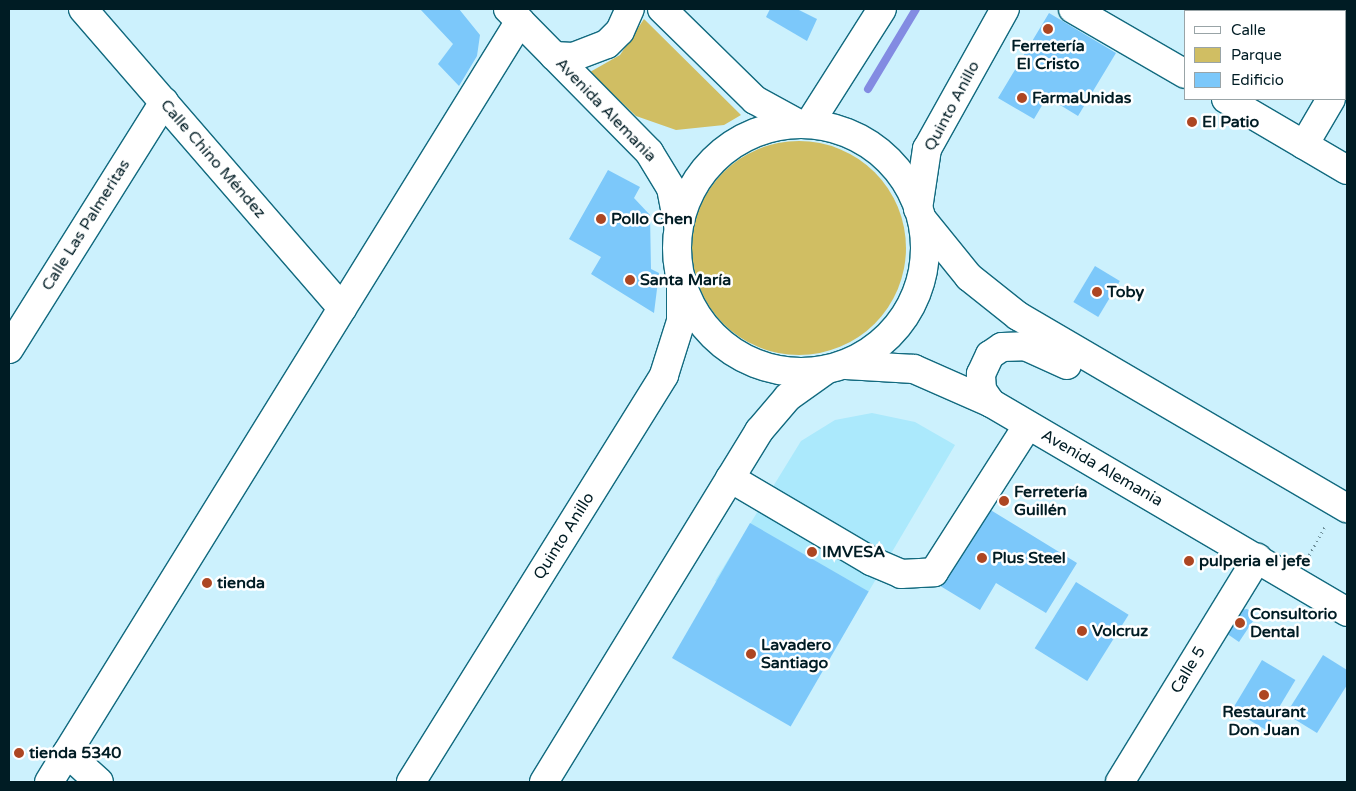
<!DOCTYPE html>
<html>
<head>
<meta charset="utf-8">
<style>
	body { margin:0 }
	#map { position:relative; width:1356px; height:791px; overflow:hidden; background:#ccf1fd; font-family:"Varela Round",sans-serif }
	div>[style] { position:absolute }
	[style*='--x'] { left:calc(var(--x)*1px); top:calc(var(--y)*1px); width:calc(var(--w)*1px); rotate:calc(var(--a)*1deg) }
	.built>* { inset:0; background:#abe9fc }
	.green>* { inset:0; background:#d0be63 }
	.round { border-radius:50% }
	.stream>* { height:8px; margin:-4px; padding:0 4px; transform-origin:4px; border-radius:4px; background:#838be2 }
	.building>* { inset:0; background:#7cc8fa; transform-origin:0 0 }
	.path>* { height:3px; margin-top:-1.5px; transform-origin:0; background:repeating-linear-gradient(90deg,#6e8f99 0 1px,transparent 0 5px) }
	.roads { filter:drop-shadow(1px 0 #126a7f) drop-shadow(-1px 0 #126a7f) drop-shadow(0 1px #126a7f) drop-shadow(0 -1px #126a7f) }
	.minor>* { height:28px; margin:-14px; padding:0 14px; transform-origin:14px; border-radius:14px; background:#fff }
	.major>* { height:28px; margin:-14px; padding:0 14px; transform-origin:14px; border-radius:14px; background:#fff }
	.major>.ring { margin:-14px; padding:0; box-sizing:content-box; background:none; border:28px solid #fff; border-radius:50% }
	.dots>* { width:14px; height:14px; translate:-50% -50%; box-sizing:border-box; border:2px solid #fff; border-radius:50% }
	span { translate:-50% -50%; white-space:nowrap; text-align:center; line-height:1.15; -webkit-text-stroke:5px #fff; paint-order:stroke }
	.poi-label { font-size:16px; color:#001c24; font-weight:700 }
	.left { translate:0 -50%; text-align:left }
	.street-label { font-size:16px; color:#001c24 }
	.frame { position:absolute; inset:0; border:10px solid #001c24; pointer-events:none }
	.legend { position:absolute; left:1184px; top:10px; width:162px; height:90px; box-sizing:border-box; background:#fff; border:1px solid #99a4a7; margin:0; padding:6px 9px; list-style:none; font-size:15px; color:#001c24 }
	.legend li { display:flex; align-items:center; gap:10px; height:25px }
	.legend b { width:25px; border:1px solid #99a4a7 }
</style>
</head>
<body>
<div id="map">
	<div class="built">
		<i style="clip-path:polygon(872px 413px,915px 422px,955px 445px,833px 652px,715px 581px,801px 441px,835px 420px)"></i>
	</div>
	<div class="green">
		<i style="clip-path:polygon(644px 19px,741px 115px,724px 125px,676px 130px,636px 116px,590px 72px,620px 55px)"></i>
		<i class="round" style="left:692px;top:141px;width:214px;height:214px"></i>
	</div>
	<div class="stream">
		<i style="--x:868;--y:89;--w:93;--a:-59"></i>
	</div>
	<div class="building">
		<i style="clip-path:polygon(420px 9px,459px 9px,480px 35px,477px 56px,459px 86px,438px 64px,453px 44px)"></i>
		<i style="clip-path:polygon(770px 9px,797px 9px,817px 19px,807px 41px,766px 17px)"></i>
		<i style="clip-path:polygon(1049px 13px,1116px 53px,1078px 116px,1047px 97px,1034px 119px,998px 98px)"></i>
		<i style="clip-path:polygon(608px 170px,640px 187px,634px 198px,650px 215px,651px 269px,659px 273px,654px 313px,591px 274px,601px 257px,569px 239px)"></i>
		<i style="left:1095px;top:266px;width:29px;height:42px;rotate:31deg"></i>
		<i style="clip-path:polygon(984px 506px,1077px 563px,1046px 613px,996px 583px,980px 610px,937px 584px)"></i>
		<i style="left:750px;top:523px;width:137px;height:156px;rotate:30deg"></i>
		<i style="left:1076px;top:582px;width:62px;height:78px;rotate:32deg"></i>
		<i style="clip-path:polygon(1247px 609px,1257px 615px,1239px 642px,1223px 631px,1236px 611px)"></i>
		<i style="clip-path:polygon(1323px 655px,1347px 670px,1347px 685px,1317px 733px,1286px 714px)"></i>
		<i style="left:1262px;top:660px;width:39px;height:58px;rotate:31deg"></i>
	</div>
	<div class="path">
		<i style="--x:1307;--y:559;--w:39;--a:-61"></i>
	</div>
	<div class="roads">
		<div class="minor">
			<i style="--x:83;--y:9;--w:396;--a:49.1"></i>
			<i style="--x:1073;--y:9;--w:129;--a:30.1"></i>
			<i style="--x:1345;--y:77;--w:5;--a:-68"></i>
			<i style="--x:1226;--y:99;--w:140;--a:30.4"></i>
			<i style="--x:1304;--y:145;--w:53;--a:-59.6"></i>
			<i style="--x:9;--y:349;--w:292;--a:-57.9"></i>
			<i style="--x:730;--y:478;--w:164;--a:30.5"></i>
			<i style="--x:871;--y:561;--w:33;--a:23"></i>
			<i style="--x:901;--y:574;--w:33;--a:-3"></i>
			<i style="--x:934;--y:572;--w:174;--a:-57.4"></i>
			<i style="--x:67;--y:753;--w:43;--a:42.2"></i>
			<i style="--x:49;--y:782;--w:895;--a:-58.25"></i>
			<i style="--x:1120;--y:782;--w:263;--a:-58.5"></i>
		</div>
		<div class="major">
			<i style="--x:508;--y:9;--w:201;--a:45.4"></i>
			<i style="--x:649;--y:152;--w:42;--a:58.6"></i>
			<i style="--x:671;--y:188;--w:38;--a:79"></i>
			<i style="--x:662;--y:9;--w:130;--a:44.4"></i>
			<i style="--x:755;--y:100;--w:50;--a:28.6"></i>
			<i style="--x:554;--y:56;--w:19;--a:3"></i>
			<i style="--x:573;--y:57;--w:36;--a:-21"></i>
			<i style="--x:607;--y:44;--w:18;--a:-45"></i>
			<i style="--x:620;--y:31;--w:24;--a:-66"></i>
			<i style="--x:809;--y:124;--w:136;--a:-57.6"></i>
			<i class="ring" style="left:677px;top:124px;width:220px;height:220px"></i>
			<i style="--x:918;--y:209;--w:61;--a:-81.5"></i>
			<i style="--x:927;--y:149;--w:160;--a:-60.9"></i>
			<i style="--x:922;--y:219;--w:75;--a:51"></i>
			<i style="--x:969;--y:277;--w:63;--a:38.5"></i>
			<i style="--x:1018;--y:316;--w:381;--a:30.3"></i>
			<i style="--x:846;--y:365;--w:68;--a:3.4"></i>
			<i style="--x:914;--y:369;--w:84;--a:23.8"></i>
			<i style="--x:991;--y:403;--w:413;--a:30.4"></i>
			<i style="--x:991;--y:403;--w:16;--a:-125"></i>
			<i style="--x:982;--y:390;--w:16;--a:-94"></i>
			<i style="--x:981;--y:374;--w:21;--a:-65"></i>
			<i style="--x:990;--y:355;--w:14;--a:-34"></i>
			<i style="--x:1002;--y:347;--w:23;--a:-2"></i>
			<i style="--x:1025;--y:346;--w:46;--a:24.3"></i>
			<i style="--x:411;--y:782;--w:479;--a:-58.1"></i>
			<i style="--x:664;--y:375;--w:57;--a:-72.5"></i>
			<i style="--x:681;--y:321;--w:34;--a:-90"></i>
			<i style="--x:544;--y:782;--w:412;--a:-58.5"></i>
			<i style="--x:759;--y:431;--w:45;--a:-49.5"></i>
			<i style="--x:788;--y:397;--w:47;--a:-35.4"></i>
		</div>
	</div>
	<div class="dots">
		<i style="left:1048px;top:29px;background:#ad4622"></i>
		<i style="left:1022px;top:98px;background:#ad4622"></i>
		<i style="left:1192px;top:122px;background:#ad4622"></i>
		<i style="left:601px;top:219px;background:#ad4622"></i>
		<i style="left:630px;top:280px;background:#ad4622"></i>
		<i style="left:1097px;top:292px;background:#ad4622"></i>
		<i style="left:1004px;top:501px;background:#ad4622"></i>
		<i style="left:812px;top:552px;background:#ad4622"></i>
		<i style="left:982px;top:558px;background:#ad4622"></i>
		<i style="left:1189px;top:561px;background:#ad4622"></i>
		<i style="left:207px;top:583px;background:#ad4622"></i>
		<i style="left:1240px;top:623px;background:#ad4622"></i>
		<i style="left:1082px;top:631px;background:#ad4622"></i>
		<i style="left:751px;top:654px;background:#ad4622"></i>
		<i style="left:1264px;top:695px;background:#ad4622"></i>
		<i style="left:19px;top:753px;background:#ad4622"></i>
	</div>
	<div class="poi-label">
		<span style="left:1048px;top:55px">Ferretería<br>El Cristo</span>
		<span class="left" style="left:1032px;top:98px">FarmaUnidas</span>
		<span class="left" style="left:1202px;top:122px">El Patio</span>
		<span class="left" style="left:611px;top:219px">Pollo Chen</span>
		<span class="left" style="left:640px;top:280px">Santa María</span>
		<span class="left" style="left:1107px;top:292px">Toby</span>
		<span class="left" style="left:1014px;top:501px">Ferretería<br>Guillén</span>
		<span class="left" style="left:822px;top:552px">IMVESA</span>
		<span class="left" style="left:992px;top:558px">Plus Steel</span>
		<span class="left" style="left:1199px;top:561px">pulperia el jefe</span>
		<span class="left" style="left:217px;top:583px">tienda</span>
		<span class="left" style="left:1250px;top:623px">Consultorio<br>Dental</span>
		<span class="left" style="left:1092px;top:631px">Volcruz</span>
		<span class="left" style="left:761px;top:654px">Lavadero<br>Santiago</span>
		<span style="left:1264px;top:721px">Restaurant<br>Don Juan</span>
		<span class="left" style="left:29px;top:753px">tienda 5340</span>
	</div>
	<div class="street-label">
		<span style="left:952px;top:106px;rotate:-62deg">Quinto Anillo</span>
		<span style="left:606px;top:110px;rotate:46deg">Avenida Alemania</span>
		<span style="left:213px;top:159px;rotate:49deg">Calle Chino Méndez</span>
		<span style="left:86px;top:225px;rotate:-58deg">Calle Las Palmeritas</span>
		<span style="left:1102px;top:468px;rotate:30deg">Avenida Alemania</span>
		<span style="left:564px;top:536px;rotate:-58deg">Quinto Anillo</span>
		<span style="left:1188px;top:670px;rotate:-59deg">Calle 5</span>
	</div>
	<div class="frame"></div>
	<ul class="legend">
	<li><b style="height:6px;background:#fff"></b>Calle</li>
	<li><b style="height:14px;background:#d0be63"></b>Parque</li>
	<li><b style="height:14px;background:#7cc8fa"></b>Edificio</li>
	</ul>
</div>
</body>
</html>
